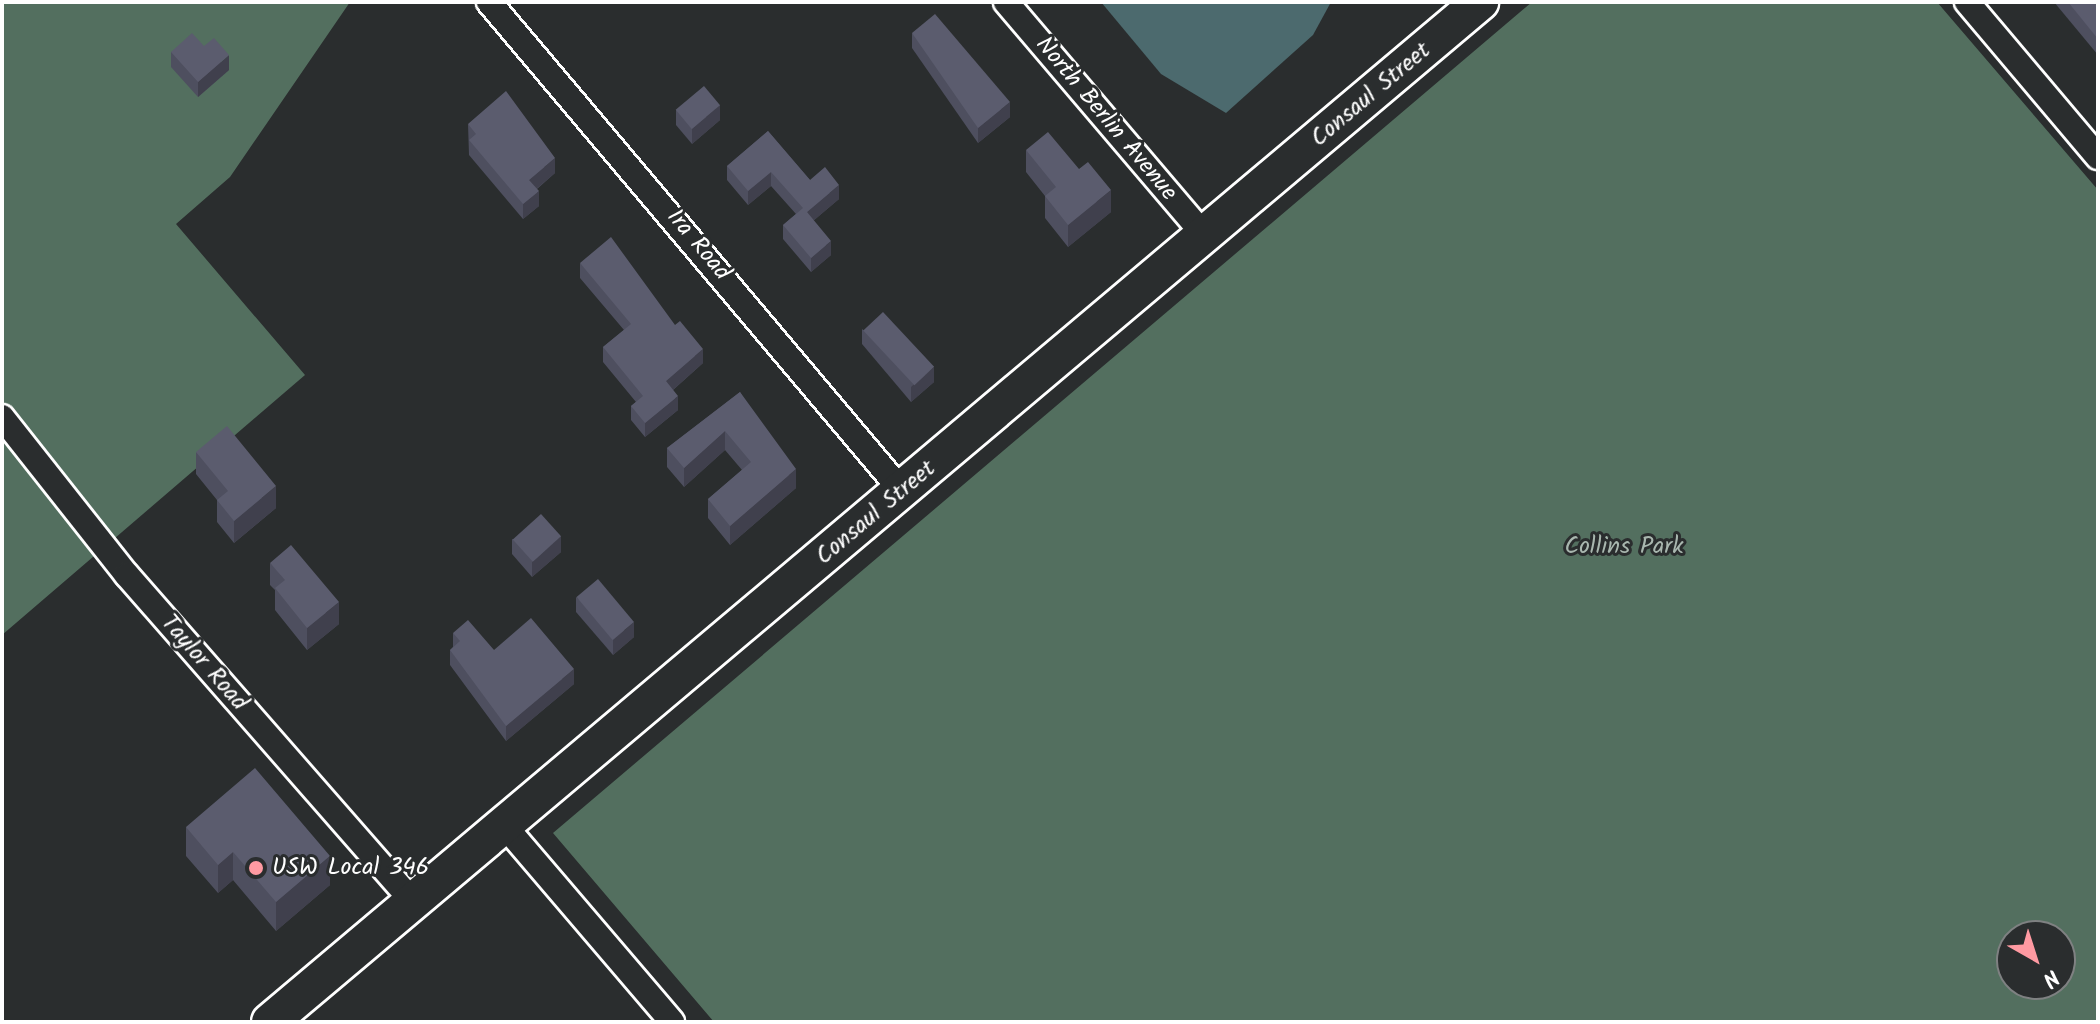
<!DOCTYPE html>
<html>
<head>
<meta charset="utf-8">
<style>
	body { margin:0 }
	#map { position:relative; width:2100px; height:1024px; overflow:hidden; background:#2a2d2e; font-family:Kalam,sans-serif }
	div>[style] { position:absolute }
	[style*='--x'] { left:calc(var(--x)*1px); top:calc(var(--y)*1px); width:calc(var(--w)*1px); rotate:calc(var(--a)*1deg) }
	.green>* { inset:0; background:#536f5f }
	.water>* { inset:0; background:#4c6a6e }
	.roads { filter:drop-shadow(2px 0 #fff) drop-shadow(-2px 0 #fff) drop-shadow(0 2px #fff) drop-shadow(0 -2px #fff) }
	.street>* { height:24px; margin:-12px; padding:0 12px; transform-origin:12px; border-radius:12px; background:#2a2d2e }
	.secondary>* { height:36px; margin:-18px; padding:0 18px; transform-origin:18px; border-radius:18px; background:#2a2d2e }
	.wall>* { inset:0; background:#4e4f5f }
	.shaded-wall>* { inset:0; background:#40404d }
	.building>* { inset:0; background:#5b5c6e; transform-origin:0 0 }
	.dots>* { width:22px; height:22px; translate:-50% -50%; box-sizing:border-box; border:4px solid #2a2d2e; border-radius:50% }
	span { translate:-50% -50%; white-space:nowrap; text-align:center; line-height:1.15; -webkit-text-stroke:6px #2a2d2e; paint-order:stroke }
	.street-label { font-size:24px; color:#fff }
	.park-label { font-size:24px; color:#a9b7af }
	.poi-label { font-size:24px; color:#fff }
	.left { translate:0 -50%; text-align:left }
	.frame { position:absolute; inset:0; border:4px solid #fff; pointer-events:none }
	.north { position:absolute; left:1996px; top:920px; width:80px; height:80px; box-sizing:border-box; background:#2a2d2e; border:2px solid #7f8182; border-radius:50%; rotate:141deg; font-size:22px; font-weight:700; line-height:32px; text-align:center; color:#fff }
	.north::after { content:''; display:block; margin:auto; width:28px; height:36px; background:#ff9aa2; clip-path:polygon(50% 0,100% 100%,50% 72%,0 100%) }
</style>
</head>
<body>
<div id="map">
	<div class="green">
		<i style="clip-path:polygon(2px 2px,350px 2px,230px 177px,176px 224px,305px 375px,2px 635px)"></i>
		<i style="clip-path:polygon(evenodd,1532px 2px,1937px 2px,2098px 190px,2098px 1022px,714px 1022px,553px 833px,1532px 2px,2012px 936px,2060px 936px,2060px 984px,2012px 984px,2012px 936px)"></i>
	</div>
	<div class="water">
		<i style="clip-path:polygon(1101px 2px,1331px 2px,1313px 35px,1226px 113px,1161px 74px)"></i>
	</div>
	<div class="roads">
		<div class="street">
			<i style="--x:489;--y:2;--w:640;--a:49.82"></i>
			<i style="--x:1006;--y:2;--w:307;--a:49.6"></i>
			<i style="--x:1967;--y:2;--w:203;--a:49.8"></i>
			<i style="--x:2;--y:417;--w:201;--a:51.7"></i>
			<i style="--x:127;--y:575;--w:434;--a:48.8"></i>
			<i style="--x:504;--y:825;--w:259;--a:49.5"></i>
		</div>
		<div class="secondary">
			<i style="--x:270;--y:1022;--w:1583;--a:-40.13"></i>
		</div>
	</div>
	<div class="wall">
		<i style="clip-path:polygon(2054px 2px,2098px 2px,2098px 55px)"></i>
		<i style="clip-path:polygon(912px 33px,1010px 117px,978px 143px,912px 48px)"></i>
		<i style="clip-path:polygon(204px 46px,229px 70px,198px 97px,171px 67px,171px 52px)"></i>
		<i style="clip-path:polygon(676px 110px,720px 120px,692px 144px,676px 125px)"></i>
		<i style="clip-path:polygon(468px 124px,555px 173px,537px 189px,539px 206px,523px 219px,469px 155px)"></i>
		<i style="clip-path:polygon(768px 131px,810px 180px,839px 199px,813px 221px,831px 255px,811px 272px,783px 239px,783px 225px,796px 214px,771px 186px,748px 205px,727px 180px,727px 166px)"></i>
		<i style="clip-path:polygon(1026px 150px,1111px 212px,1068px 247px,1045px 218px,1045px 196px,1026px 172px)"></i>
		<i style="clip-path:polygon(580px 263px,703px 363px,673px 390px,678px 410px,645px 437px,631px 420px,631px 406px,636px 402px,603px 362px,603px 347px,624px 330px,580px 278px)"></i>
		<i style="clip-path:polygon(862px 329px,934px 382px,911px 402px,862px 344px)"></i>
		<i style="clip-path:polygon(740px 392px,796px 488px,730px 545px,708px 518px,708px 499px,742px 470px,725px 450px,684px 487px,667px 467px,667px 448px)"></i>
		<i style="clip-path:polygon(196px 452px,276px 508px,234px 543px,217px 522px,217px 500px,196px 474px)"></i>
		<i style="clip-path:polygon(512px 539px,561px 552px,532px 577px,512px 554px)"></i>
		<i style="clip-path:polygon(270px 563px,339px 624px,307px 650px,275px 610px,275px 590px,270px 585px)"></i>
		<i style="clip-path:polygon(576px 597px,634px 637px,613px 655px,576px 612px)"></i>
		<i style="clip-path:polygon(453px 633px,494px 650px,574px 684px,506px 741px,450px 665px,450px 650px,453px 647px)"></i>
		<i style="clip-path:polygon(186px 827px,330px 885px,276px 931px,233px 880px,218px 893px,186px 856px)"></i>
	</div>
	<div class="shaded-wall">
		<i style="clip-path:polygon(229px 55px,229px 70px,198px 97px,198px 82px)"></i>
		<i style="clip-path:polygon(1010px 102px,1010px 117px,978px 143px,978px 128px)"></i>
		<i style="clip-path:polygon(720px 105px,720px 120px,692px 144px,692px 129px)"></i>
		<i style="clip-path:polygon(555px 158px,555px 173px,529px 195px,529px 180px)"></i>
		<i style="clip-path:polygon(771px 172px,771px 186px,748px 205px,748px 191px)"></i>
		<i style="clip-path:polygon(839px 185px,839px 199px,807px 226px,807px 212px)"></i>
		<i style="clip-path:polygon(1111px 190px,1111px 212px,1068px 247px,1068px 225px)"></i>
		<i style="clip-path:polygon(539px 191px,539px 206px,523px 219px,523px 204px)"></i>
		<i style="clip-path:polygon(831px 241px,831px 255px,811px 272px,811px 258px)"></i>
		<i style="clip-path:polygon(703px 349px,703px 363px,666px 396px,666px 381px)"></i>
		<i style="clip-path:polygon(934px 367px,934px 382px,911px 402px,911px 387px)"></i>
		<i style="clip-path:polygon(678px 396px,678px 410px,645px 437px,645px 423px)"></i>
		<i style="clip-path:polygon(725px 431px,725px 450px,684px 487px,684px 468px)"></i>
		<i style="clip-path:polygon(796px 469px,796px 488px,730px 545px,730px 526px)"></i>
		<i style="clip-path:polygon(276px 486px,276px 508px,234px 543px,234px 521px)"></i>
		<i style="clip-path:polygon(561px 536px,561px 552px,532px 577px,532px 562px)"></i>
		<i style="clip-path:polygon(339px 602px,339px 624px,307px 650px,307px 628px)"></i>
		<i style="clip-path:polygon(634px 622px,634px 637px,613px 655px,613px 640px)"></i>
		<i style="clip-path:polygon(574px 669px,574px 684px,506px 741px,506px 726px)"></i>
		<i style="clip-path:polygon(233px 852px,233px 880px,218px 893px,218px 865px)"></i>
		<i style="clip-path:polygon(330px 856px,330px 885px,276px 931px,276px 902px)"></i>
	</div>
	<div class="building">
		<i style="clip-path:polygon(2068px 2px,2098px 2px,2098px 39px)"></i>
		<i style="clip-path:polygon(935px 14px,1010px 102px,978px 128px,912px 33px)"></i>
		<i style="clip-path:polygon(192px 33px,204px 46px,214px 38px,229px 55px,198px 82px,171px 52px)"></i>
		<i style="left:704px;top:86px;width:25px;height:37px;rotate:50deg"></i>
		<i style="clip-path:polygon(506px 91px,555px 158px,529px 180px,539px 191px,523px 204px,469px 140px,476px 134px,468px 124px)"></i>
		<i style="clip-path:polygon(768px 131px,810px 180px,825px 167px,839px 185px,807px 212px,831px 241px,811px 258px,783px 225px,803px 208px,771px 172px,748px 191px,727px 166px)"></i>
		<i style="clip-path:polygon(1048px 132px,1079px 169px,1088px 162px,1111px 190px,1068px 225px,1045px 196px,1056px 187px,1026px 150px)"></i>
		<i style="clip-path:polygon(611px 237px,675px 325px,680px 321px,703px 349px,666px 381px,678px 396px,645px 423px,631px 406px,643px 396px,603px 347px,631px 324px,580px 263px)"></i>
		<i style="left:883px;top:312px;width:75px;height:27px;rotate:47deg"></i>
		<i style="clip-path:polygon(740px 392px,796px 469px,730px 526px,708px 499px,751px 462px,725px 431px,684px 468px,667px 448px)"></i>
		<i style="clip-path:polygon(227px 426px,276px 486px,234px 521px,217px 500px,228px 491px,196px 452px)"></i>
		<i style="left:541px;top:514px;width:30px;height:38px;rotate:48deg"></i>
		<i style="clip-path:polygon(291px 545px,339px 602px,307px 628px,275px 588px,285px 580px,270px 563px)"></i>
		<i style="left:598px;top:579px;width:56px;height:28px;rotate:50deg"></i>
		<i style="clip-path:polygon(531px 618px,574px 669px,506px 726px,450px 650px,460px 641px,453px 633px,468px 620px,494px 650px)"></i>
		<i style="clip-path:polygon(255px 768px,330px 856px,276px 902px,233px 852px,218px 865px,186px 827px)"></i>
	</div>
	<div class="dots">
		<i style="left:256px;top:868px;background:#ff9aa2"></i>
	</div>
	<div class="street-label">
		<span style="left:1371px;top:95px;rotate:-40deg">Consaul Street</span>
		<span style="left:1106px;top:119px;rotate:50deg">North Berlin Avenue</span>
		<span style="left:698px;top:245px;rotate:50deg">Ira Road</span>
		<span style="left:876px;top:513px;rotate:-40deg">Consaul Street</span>
		<span style="left:204px;top:663px;rotate:49deg">Taylor Road</span>
	</div>
	<div class="park-label">
		<span style="left:1624px;top:547px">Collins Park</span>
	</div>
	<div class="poi-label">
		<span class="left" style="left:272px;top:868px">USW Local 346</span>
	</div>
	<div class="frame"></div>
	<div class="north">N</div>
</div>
</body>
</html>
